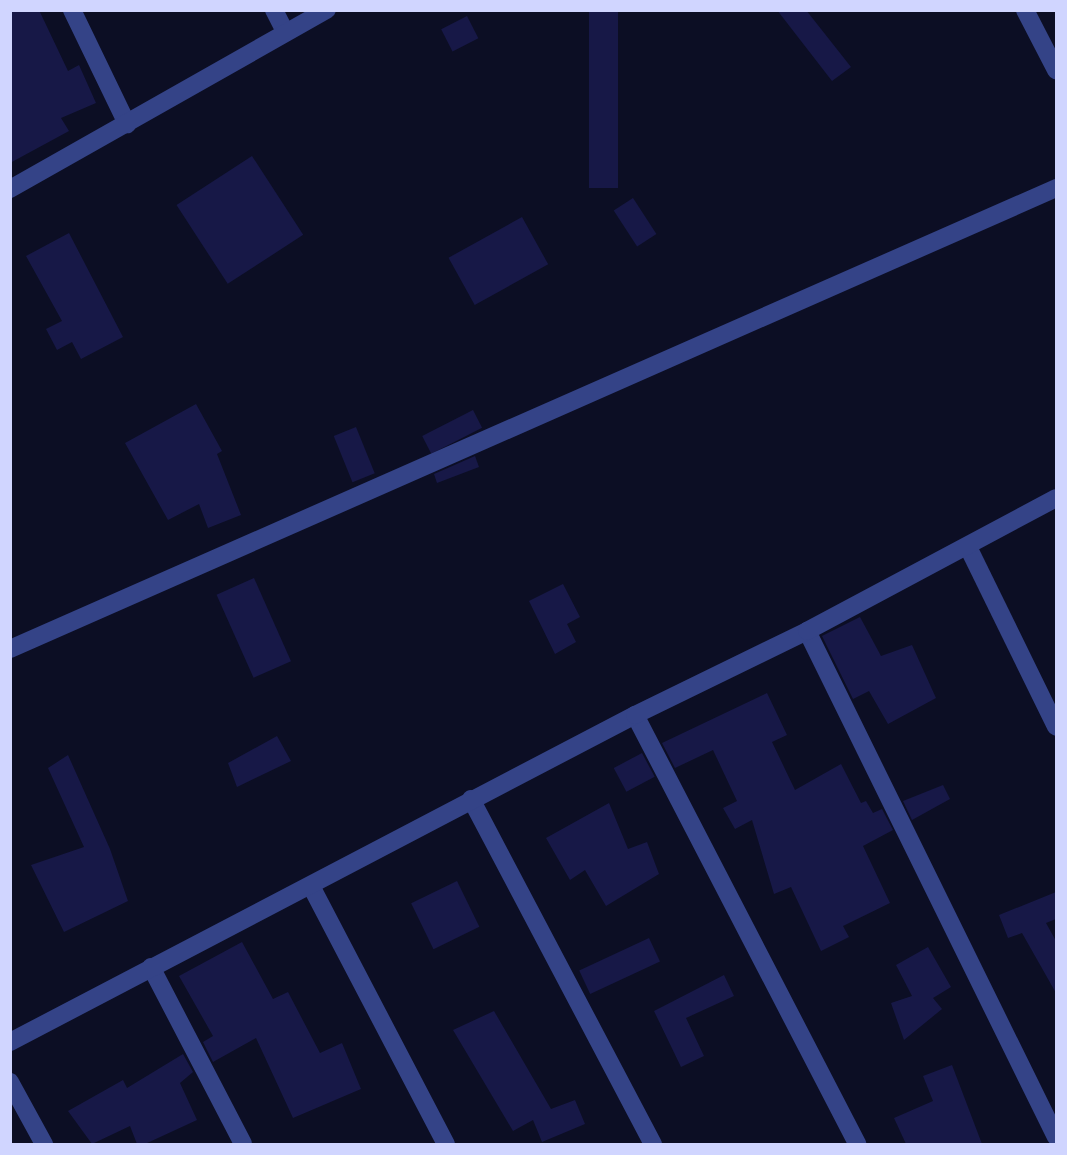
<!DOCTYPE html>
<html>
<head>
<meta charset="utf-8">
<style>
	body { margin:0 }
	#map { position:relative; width:1067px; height:1155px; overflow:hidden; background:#0c0e24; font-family:Cabin,sans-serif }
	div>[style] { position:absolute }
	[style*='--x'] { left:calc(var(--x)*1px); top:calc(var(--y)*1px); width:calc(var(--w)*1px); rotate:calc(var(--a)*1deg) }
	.building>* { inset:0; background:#171847; transform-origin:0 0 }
	.minor>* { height:18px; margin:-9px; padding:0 9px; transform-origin:9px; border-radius:9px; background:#344387 }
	span { translate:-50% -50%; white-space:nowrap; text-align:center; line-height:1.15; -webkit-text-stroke:4.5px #0c0e24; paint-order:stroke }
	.frame { position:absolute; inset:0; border:12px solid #d0d5ff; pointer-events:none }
</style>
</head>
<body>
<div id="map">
	<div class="building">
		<i style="clip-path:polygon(10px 10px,39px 10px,68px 71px,79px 65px,96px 103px,61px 118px,69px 131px,10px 163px)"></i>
		<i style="left:589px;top:10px;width:29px;height:178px"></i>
		<i style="clip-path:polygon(777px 10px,806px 10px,851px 67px,832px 81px)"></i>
		<i style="left:467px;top:16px;width:25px;height:29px;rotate:63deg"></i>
		<i style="left:252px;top:156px;width:94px;height:90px;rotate:57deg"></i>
		<i style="left:633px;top:198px;width:43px;height:23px;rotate:57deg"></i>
		<i style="left:522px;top:217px;width:54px;height:84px;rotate:61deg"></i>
		<i style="clip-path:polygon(69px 233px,123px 337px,81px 359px,72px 342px,57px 350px,46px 329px,62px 321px,26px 256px)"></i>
		<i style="clip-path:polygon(196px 404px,222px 451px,217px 454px,241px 515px,208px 528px,199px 504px,168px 520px,125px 443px)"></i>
		<i style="left:473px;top:410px;width:20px;height:57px;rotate:63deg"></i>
		<i style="left:356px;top:427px;width:50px;height:24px;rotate:68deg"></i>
		<i style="clip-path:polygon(475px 456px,479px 467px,437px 483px,434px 474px)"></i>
		<i style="left:254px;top:578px;width:91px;height:41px;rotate:66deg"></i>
		<i style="clip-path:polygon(563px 584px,580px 617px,567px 624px,576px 642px,555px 654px,529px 601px)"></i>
		<i style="clip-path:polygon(860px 617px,881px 656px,912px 645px,936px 698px,888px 724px,869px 691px,853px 699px,822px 636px)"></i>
		<i style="clip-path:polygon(767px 693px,787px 735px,772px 742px,795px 790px,841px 764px,861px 803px,866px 801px,873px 813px,882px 809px,893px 830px,863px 846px,890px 903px,843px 926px,849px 937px,821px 951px,791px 887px,774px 894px,752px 820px,735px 829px,723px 808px,737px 801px,713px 750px,675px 768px,662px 743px)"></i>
		<i style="clip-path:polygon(277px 736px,291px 761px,237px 787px,228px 763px)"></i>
		<i style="left:642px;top:753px;width:27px;height:32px;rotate:62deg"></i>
		<i style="clip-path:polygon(68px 755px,110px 849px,128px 901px,64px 932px,31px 865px,84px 847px,48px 768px)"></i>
		<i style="clip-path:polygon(943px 785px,950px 799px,912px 820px,903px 801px)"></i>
		<i style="clip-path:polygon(609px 803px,628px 849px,647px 842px,659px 874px,606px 906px,585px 870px,570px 880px,546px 838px)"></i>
		<i style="left:457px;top:881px;width:51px;height:51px;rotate:64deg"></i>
		<i style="clip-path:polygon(1056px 892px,1056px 919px,1046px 923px,1056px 941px,1056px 993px,1022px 933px,1008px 938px,999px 915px)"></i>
		<i style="left:649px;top:938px;width:26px;height:77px;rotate:65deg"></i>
		<i style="clip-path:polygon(242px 942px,273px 999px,288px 992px,320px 1053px,342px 1043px,361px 1089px,293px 1118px,256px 1038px,213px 1062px,203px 1042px,213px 1036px,179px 976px)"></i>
		<i style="clip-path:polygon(928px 947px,951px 987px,933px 998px,942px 1009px,904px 1040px,891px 1003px,912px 996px,896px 965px)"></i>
		<i style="clip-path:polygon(724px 975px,734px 996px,686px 1018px,704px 1056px,681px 1067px,654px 1011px)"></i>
		<i style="clip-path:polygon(494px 1011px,551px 1109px,575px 1100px,585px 1124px,542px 1142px,533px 1120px,513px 1131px,453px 1030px)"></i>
		<i style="clip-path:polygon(183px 1054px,193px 1072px,180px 1083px,197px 1120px,145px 1144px,137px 1144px,130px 1126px,92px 1144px,68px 1111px,123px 1080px,127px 1088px)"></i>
		<i style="clip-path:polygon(952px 1065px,982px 1144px,906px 1144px,894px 1118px,933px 1101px,923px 1076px)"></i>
	</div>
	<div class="minor">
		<i style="--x:72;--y:10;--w:127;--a:64.2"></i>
		<i style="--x:274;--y:10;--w:25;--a:63"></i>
		<i style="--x:1025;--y:10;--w:68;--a:62.7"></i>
		<i style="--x:10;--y:189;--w:364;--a:-29.5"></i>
		<i style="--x:968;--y:547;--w:200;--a:63.9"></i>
		<i style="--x:807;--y:631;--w:564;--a:63.8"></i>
		<i style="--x:10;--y:649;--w:1143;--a:-23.78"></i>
		<i style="--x:635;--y:715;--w:483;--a:62.6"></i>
		<i style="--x:471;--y:799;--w:390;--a:62.2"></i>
		<i style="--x:311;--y:886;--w:291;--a:62.4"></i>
		<i style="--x:151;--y:967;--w:199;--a:62.5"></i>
		<i style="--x:10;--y:1042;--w:705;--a:-27.62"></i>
		<i style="--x:635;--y:715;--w:191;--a:-26"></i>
		<i style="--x:807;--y:631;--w:282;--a:-28.1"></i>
		<i style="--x:10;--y:1082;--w:71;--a:61.3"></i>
	</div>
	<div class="frame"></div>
</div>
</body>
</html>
